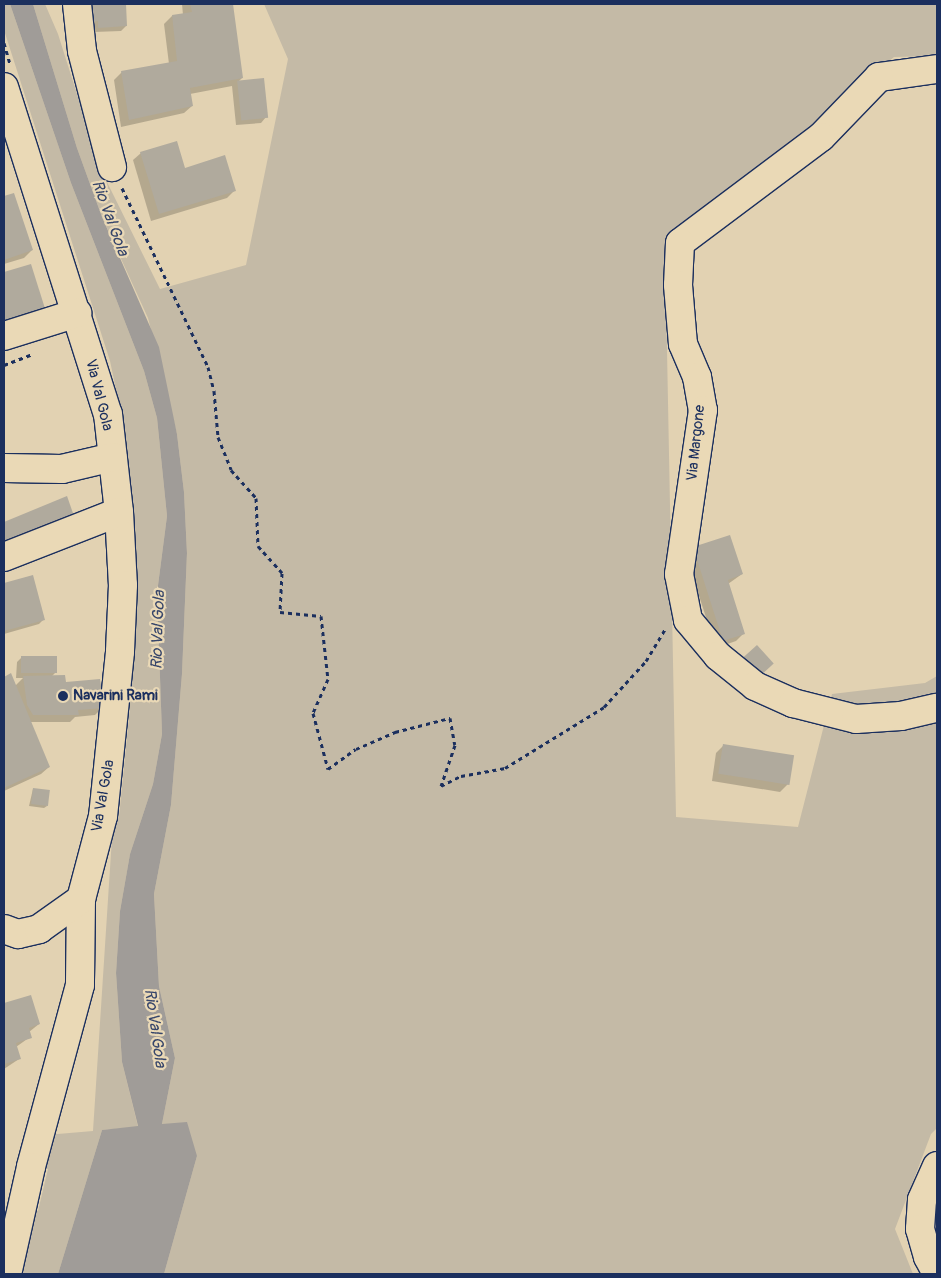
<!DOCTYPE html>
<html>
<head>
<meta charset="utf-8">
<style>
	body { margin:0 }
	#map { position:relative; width:941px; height:1278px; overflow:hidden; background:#e2d2b2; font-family:Pangolin,sans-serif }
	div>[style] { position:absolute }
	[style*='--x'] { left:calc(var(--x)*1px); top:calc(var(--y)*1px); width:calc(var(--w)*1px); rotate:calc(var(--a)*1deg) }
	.green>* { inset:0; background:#c4baa6 }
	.water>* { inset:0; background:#a09c98 }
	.shadow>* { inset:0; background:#0003 }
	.building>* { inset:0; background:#b0aa9d; transform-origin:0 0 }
	.path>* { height:3px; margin-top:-1.5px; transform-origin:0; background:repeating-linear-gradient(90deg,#1b2f5e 0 4px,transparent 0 8px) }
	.roads { filter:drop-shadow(1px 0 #1b2f5e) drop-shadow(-1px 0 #1b2f5e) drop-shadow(0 1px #1b2f5e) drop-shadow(0 -1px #1b2f5e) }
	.minor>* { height:28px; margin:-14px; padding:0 14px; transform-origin:14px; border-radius:14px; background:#ead9b6 }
	.dots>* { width:14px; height:14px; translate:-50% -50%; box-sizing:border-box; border:2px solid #ead9b6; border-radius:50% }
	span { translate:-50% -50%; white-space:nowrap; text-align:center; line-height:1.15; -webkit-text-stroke:4.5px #ead9b6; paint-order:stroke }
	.street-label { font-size:15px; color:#1b2f5e }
	.poi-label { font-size:15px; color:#1b2f5e; font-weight:700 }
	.left { translate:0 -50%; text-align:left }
	.water-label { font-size:16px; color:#36456a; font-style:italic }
	.frame { position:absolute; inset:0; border:5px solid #1b2f5e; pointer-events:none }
</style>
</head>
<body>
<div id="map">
	<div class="green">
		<i style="clip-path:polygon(4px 4px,10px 4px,71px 183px,144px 371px,157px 418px,167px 516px,157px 593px,162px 734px,153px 784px,130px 854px,120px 911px,116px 973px,122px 1062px,138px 1127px,102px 1130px,58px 1274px,15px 1274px,31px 1209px,38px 1211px,48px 1169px,42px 1168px,46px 1135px,93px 1131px,113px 822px,119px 817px,129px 717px,137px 611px,136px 564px,124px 427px,110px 361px,4px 30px)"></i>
		<i style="clip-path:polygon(33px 4px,45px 4px,58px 34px,101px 170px,160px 289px,246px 265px,288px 59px,264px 4px,937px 4px,937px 56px,894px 57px,665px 246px,676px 817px,798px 827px,832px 694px,925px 683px,937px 676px,937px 1128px,931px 1134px,895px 1229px,913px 1274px,164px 1274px,197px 1156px,162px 1124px,175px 1058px,159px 986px,154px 894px,171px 805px,182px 674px,187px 553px,184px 492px,177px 434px,148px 318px,102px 217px,77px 148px)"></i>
	</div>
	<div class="water">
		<i style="clip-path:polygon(10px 4px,33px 4px,77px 148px,102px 217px,159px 347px,177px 434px,184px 492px,187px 553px,182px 674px,171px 805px,154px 894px,159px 986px,175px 1058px,162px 1124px,187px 1122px,197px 1156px,164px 1274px,58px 1274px,102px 1130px,138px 1126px,122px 1062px,116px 973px,120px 911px,130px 854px,153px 784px,162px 734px,157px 593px,167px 516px,157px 418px,144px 371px,71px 183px)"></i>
	</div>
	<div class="shadow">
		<i style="clip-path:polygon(85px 4px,125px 4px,126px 26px,121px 31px,94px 32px,93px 26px,86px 26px)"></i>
		<i style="clip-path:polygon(182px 4px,232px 4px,242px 78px,238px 82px,266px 117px,261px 123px,236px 125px,232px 86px,190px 94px,192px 106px,184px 113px,121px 127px,114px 80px,122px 72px,169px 64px,164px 24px,172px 16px,183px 15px)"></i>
		<i style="clip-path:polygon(141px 153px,184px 169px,234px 191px,227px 198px,151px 221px,133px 160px)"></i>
		<i style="clip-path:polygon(13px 194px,32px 250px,24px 258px,4px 264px,4px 198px)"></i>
		<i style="clip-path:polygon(694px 548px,742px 574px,728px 584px,744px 633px,736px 641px,716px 648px,686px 556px)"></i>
		<i style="clip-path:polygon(32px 576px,44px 619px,39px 624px,4px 634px,4px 584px)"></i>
		<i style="clip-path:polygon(22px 657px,56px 672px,51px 677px,103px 707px,95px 715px,75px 717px,70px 722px,30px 722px,49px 767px,41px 774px,4px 791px,4px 679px,10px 675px,15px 686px,23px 678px,16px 678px,17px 662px)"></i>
		<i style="clip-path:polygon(724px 745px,788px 784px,780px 792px,712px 781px,716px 753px)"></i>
		<i style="clip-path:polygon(33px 789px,47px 806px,44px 808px,29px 806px)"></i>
		<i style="clip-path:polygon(30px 996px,39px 1024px,29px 1032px,30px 1037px,16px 1047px,19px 1059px,4px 1069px,4px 1005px)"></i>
	</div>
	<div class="building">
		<i style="clip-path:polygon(90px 4px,126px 4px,127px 26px,98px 28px,98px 21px,91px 22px)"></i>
		<i style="clip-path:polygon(190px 4px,233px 4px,243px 78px,190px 88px,193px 106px,129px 120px,121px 71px,177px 61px,172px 15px,192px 12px)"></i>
		<i style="left:264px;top:78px;width:40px;height:27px;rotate:84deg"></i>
		<i style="clip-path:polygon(177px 141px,185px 168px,225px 155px,236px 191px,159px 214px,140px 152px)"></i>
		<i style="clip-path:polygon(14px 193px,33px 250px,4px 260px,4px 196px)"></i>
		<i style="clip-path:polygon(31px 264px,47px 315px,4px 327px,4px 272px)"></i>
		<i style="clip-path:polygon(67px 496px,75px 519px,4px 545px,4px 522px)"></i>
		<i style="clip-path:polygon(730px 535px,743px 574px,728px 580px,745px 634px,723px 641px,693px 547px)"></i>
		<i style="clip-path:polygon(33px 575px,45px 620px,4px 631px,4px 583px)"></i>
		<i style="left:757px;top:645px;width:25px;height:19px;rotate:48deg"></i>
		<i style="left:21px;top:656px;width:36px;height:17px"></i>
		<i style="clip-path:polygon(11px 673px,50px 767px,4px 788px,4px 677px)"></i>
		<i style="clip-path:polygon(65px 675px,66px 682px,100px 679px,104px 708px,78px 710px,79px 715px,33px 715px,27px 705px,23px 676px)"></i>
		<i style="left:723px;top:744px;width:72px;height:30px;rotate:9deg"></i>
		<i style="left:33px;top:788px;width:17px;height:16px;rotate:7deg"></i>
		<i style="clip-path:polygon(31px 995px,40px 1024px,29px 1028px,32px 1038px,16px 1043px,21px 1059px,4px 1064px,4px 1003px)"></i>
	</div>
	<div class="path">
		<i style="--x:4;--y:43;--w:22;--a:74"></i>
		<i style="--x:122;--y:188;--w:199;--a:64.3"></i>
		<i style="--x:208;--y:367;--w:25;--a:76"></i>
		<i style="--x:214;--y:391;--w:46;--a:85"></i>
		<i style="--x:218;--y:437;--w:35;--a:68"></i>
		<i style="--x:231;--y:470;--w:38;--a:48"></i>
		<i style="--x:256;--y:498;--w:48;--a:87.6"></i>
		<i style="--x:258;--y:546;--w:36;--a:48"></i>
		<i style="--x:282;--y:573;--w:39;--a:93"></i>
		<i style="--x:280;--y:612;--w:41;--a:5.6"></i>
		<i style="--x:321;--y:616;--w:63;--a:83.7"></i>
		<i style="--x:328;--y:679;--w:37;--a:114"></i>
		<i style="--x:313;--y:713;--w:58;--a:75"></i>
		<i style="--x:328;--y:769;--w:34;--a:-36"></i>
		<i style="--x:356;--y:749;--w:43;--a:-23.6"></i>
		<i style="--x:395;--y:732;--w:57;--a:-14.3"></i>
		<i style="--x:450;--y:718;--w:27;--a:80"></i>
		<i style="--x:455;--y:745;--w:43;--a:108.9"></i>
		<i style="--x:441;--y:786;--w:22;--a:-27"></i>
		<i style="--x:461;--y:776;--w:45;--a:-10.3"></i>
		<i style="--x:505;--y:768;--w:116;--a:-31.6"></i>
		<i style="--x:604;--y:707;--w:62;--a:-47.6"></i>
		<i style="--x:646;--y:661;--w:37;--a:-59"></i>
		<i style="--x:4;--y:365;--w:30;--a:-21"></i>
	</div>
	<div class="roads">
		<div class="minor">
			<i style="--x:77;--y:4;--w:47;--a:83.9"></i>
			<i style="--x:82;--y:51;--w:120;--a:75.5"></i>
			<i style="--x:937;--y:69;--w:59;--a:172.1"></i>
			<i style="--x:879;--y:77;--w:83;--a:134"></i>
			<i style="--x:821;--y:137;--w:176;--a:143.1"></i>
			<i style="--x:680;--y:243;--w:42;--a:92.7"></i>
			<i style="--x:678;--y:285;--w:59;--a:85.2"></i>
			<i style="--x:683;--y:344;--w:36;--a:67"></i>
			<i style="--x:697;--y:377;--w:34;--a:80"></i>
			<i style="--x:703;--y:410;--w:166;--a:98.3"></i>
			<i style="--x:679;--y:574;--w:47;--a:78.9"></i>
			<i style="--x:688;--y:620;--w:47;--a:50.2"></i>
			<i style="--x:718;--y:656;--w:48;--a:39"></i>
			<i style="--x:755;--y:686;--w:42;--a:24.1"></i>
			<i style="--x:793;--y:703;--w:65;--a:14.3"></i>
			<i style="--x:856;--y:719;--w:45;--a:-3.8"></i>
			<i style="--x:901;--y:716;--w:37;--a:-13"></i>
			<i style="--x:4;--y:87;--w:343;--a:72.4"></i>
			<i style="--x:108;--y:414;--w:99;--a:83.6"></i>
			<i style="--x:119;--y:512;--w:73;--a:86.9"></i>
			<i style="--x:123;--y:585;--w:67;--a:92.6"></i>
			<i style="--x:120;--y:652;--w:165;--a:95.9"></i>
			<i style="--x:103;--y:816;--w:86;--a:104.8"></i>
			<i style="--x:81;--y:899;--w:86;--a:90.7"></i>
			<i style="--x:80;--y:985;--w:188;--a:105.1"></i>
			<i style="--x:31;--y:1167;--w:110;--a:102.6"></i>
			<i style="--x:4;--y:336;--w:77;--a:-17.5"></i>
			<i style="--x:4;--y:468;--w:58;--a:1"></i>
			<i style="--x:62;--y:469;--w:52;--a:-13.2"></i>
			<i style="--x:4;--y:557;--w:123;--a:-21.4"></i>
			<i style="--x:4;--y:929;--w:15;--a:20"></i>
			<i style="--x:18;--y:934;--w:22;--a:-13"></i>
			<i style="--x:39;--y:929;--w:52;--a:-35.5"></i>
			<i style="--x:937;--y:1166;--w:37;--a:114"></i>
			<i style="--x:922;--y:1200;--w:29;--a:94"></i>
			<i style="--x:920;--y:1229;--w:29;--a:74"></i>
			<i style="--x:928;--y:1257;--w:19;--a:62"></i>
		</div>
	</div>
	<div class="dots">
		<i style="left:63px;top:696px;background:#1b2f5e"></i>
	</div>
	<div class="street-label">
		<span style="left:99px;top:395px;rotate:76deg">Via Val Gola</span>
		<span style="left:696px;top:443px;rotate:-84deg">Via Margone</span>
		<span style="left:103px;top:796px;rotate:-80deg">Via Val Gola</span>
	</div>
	<div class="poi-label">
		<span class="left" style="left:73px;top:696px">Navarini Rami</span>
	</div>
	<div class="water-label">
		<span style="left:110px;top:218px;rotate:70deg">Rio Val Gola</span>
		<span style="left:158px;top:630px;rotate:-88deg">Rio Val Gola</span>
		<span style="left:155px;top:1028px;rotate:82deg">Rio Val Gola</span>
	</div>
	<div class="frame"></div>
</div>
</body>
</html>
